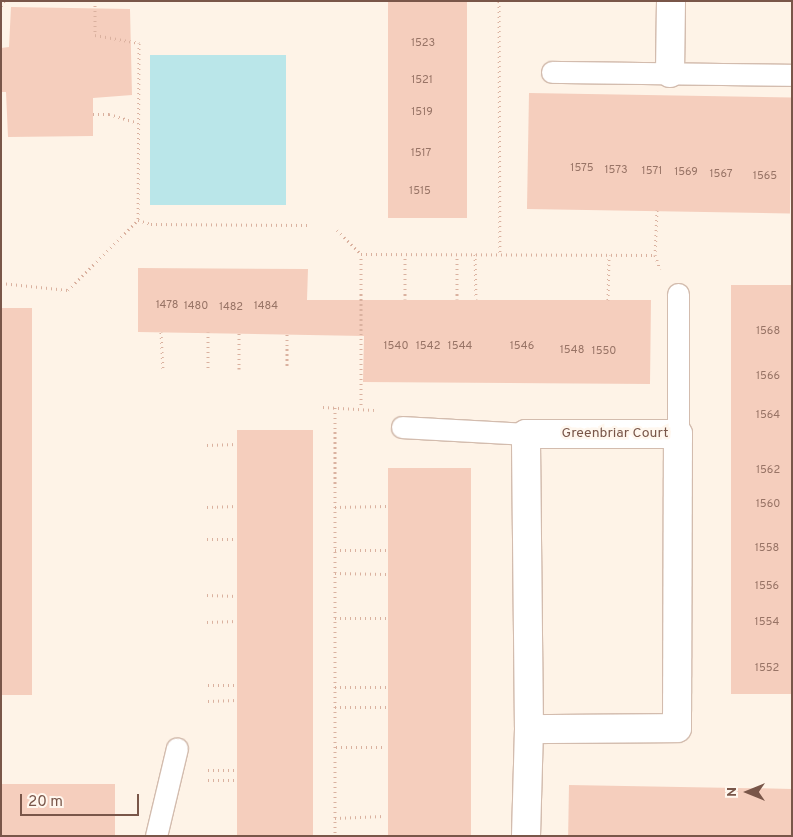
<!DOCTYPE html>
<html>
<head>
<meta charset="utf-8">
<style>
	body { margin:0 }
	#map { position:relative; width:793px; height:837px; overflow:hidden; background:#fef3e7; font-family:Overpass,sans-serif }
	div>[style] { position:absolute }
	[style*='--x'] { left:calc(var(--x)*1px); top:calc(var(--y)*1px); width:calc(var(--w)*1px); rotate:calc(var(--a)*1deg) }
	.water>* { inset:0; background:#bae6e9; transform-origin:0 0 }
	.building>* { inset:0; background:#f5cebd; transform-origin:0 0 }
	.path>* { height:3px; margin-top:-1.5px; transform-origin:0; background:repeating-linear-gradient(90deg,#dab19f 0 1px,transparent 0 5px) }
	.roads { filter:drop-shadow(1px 0 #d3bcae) drop-shadow(-1px 0 #d3bcae) drop-shadow(0 1px #d3bcae) drop-shadow(0 -1px #d3bcae) }
	.lane>* { height:21px; margin:-10.5px; padding:0 10.5px; transform-origin:10.5px; border-radius:10.5px; background:#fff }
	.street>* { height:28px; margin:-14px; padding:0 14px; transform-origin:14px; border-radius:14px; background:#fff }
	span { translate:-50% -50%; white-space:nowrap; text-align:center; line-height:1.15; -webkit-text-stroke:5px #fff7ee; paint-order:stroke }
	.number-label { font-size:11px; color:#987466 }
	.number-label span { -webkit-text-stroke-width:0 }
	.street-label { font-size:14px; color:#795649 }
	.frame { position:absolute; inset:0; border:2px solid #795649; pointer-events:none }
	.north { position:absolute; left:723px; top:767px; width:50px; height:50px; -webkit-text-stroke:4px #fff7ee; paint-order:stroke; rotate:270deg; font-size:14px; font-weight:700; line-height:20px; text-align:center; color:#795649 }
	.north::after { content:''; display:block; margin:auto; width:18px; height:22px; background:#795649; clip-path:polygon(50% 0,100% 100%,50% 72%,0 100%) }
	.scale { position:absolute; left:20px; top:794px; width:119px; height:22px; box-sizing:border-box; border:2px solid #795649; border-top:0; padding-left:6px; font-size:15px; line-height:18px; white-space:nowrap; color:#795649; -webkit-text-stroke:4px #fff7ee; paint-order:stroke }
</style>
</head>
<body>
<div id="map">
	<div class="water">
		<i style="left:150px;top:55px;width:136px;height:150px"></i>
	</div>
	<div class="building">
		<i style="left:388px;top:1px;width:79px;height:217px"></i>
		<i style="clip-path:polygon(11px 7px,130px 9px,132px 95px,93px 98px,93px 136px,8px 137px,6px 92px,1px 92px,1px 48px,9px 47px)"></i>
		<i style="left:529px;top:93px;width:263px;height:116px;rotate:1deg"></i>
		<i style="clip-path:polygon(138px 268px,308px 269px,307px 300px,651px 300px,650px 384px,363px 382px,364px 336px,138px 332px)"></i>
		<i style="left:792px;top:285px;width:409px;height:61px;rotate:90deg"></i>
		<i style="left:1px;top:308px;width:31px;height:387px"></i>
		<i style="left:237px;top:430px;width:76px;height:406px"></i>
		<i style="left:388px;top:468px;width:83px;height:368px"></i>
		<i style="left:115px;top:784px;width:52px;height:114px;rotate:90deg"></i>
		<i style="left:569px;top:785px;width:223px;height:51px;rotate:1deg"></i>
	</div>
	<div class="path">
		<i style="--x:95;--y:1;--w:34;--a:90"></i>
		<i style="--x:95;--y:35;--w:45;--a:10.3"></i>
		<i style="--x:139;--y:43;--w:177;--a:90.3"></i>
		<i style="--x:138;--y:220;--w:14;--a:17"></i>
		<i style="--x:151;--y:224;--w:160;--a:0.4"></i>
		<i style="--x:499;--y:1;--w:253;--a:89.8"></i>
		<i style="--x:1;--y:6;--w:6;--a:-59"></i>
		<i style="--x:1;--y:103;--w:5;--a:0"></i>
		<i style="--x:93;--y:114;--w:16;--a:0"></i>
		<i style="--x:109;--y:114;--w:30;--a:17"></i>
		<i style="--x:657;--y:210;--w:45;--a:92.5"></i>
		<i style="--x:655;--y:255;--w:15;--a:70"></i>
		<i style="--x:337;--y:230;--w:34;--a:45"></i>
		<i style="--x:361;--y:254;--w:154;--a:90"></i>
		<i style="--x:361;--y:254;--w:294;--a:0.2"></i>
		<i style="--x:405;--y:254;--w:45;--a:90"></i>
		<i style="--x:457;--y:254;--w:45;--a:90"></i>
		<i style="--x:475;--y:254;--w:45;--a:88.7"></i>
		<i style="--x:1;--y:283;--w:67;--a:6"></i>
		<i style="--x:68;--y:290;--w:99;--a:-45"></i>
		<i style="--x:608;--y:300;--w:45;--a:-88.7"></i>
		<i style="--x:161;--y:332;--w:39;--a:87"></i>
		<i style="--x:208;--y:332;--w:38;--a:90"></i>
		<i style="--x:239;--y:333;--w:36;--a:90"></i>
		<i style="--x:287;--y:334;--w:34;--a:90"></i>
		<i style="--x:323;--y:407;--w:51;--a:3.4"></i>
		<i style="--x:335;--y:407;--w:429;--a:90"></i>
		<i style="--x:207;--y:445;--w:30;--a:-2"></i>
		<i style="--x:207;--y:507;--w:30;--a:-2"></i>
		<i style="--x:335;--y:507;--w:52;--a:-1.1"></i>
		<i style="--x:207;--y:539;--w:30;--a:0"></i>
		<i style="--x:335;--y:550;--w:52;--a:0"></i>
		<i style="--x:335;--y:573;--w:51;--a:1.1"></i>
		<i style="--x:207;--y:595;--w:30;--a:2"></i>
		<i style="--x:335;--y:618;--w:51;--a:0"></i>
		<i style="--x:207;--y:622;--w:30;--a:-2"></i>
		<i style="--x:208;--y:685;--w:29;--a:0"></i>
		<i style="--x:335;--y:687;--w:51;--a:0"></i>
		<i style="--x:208;--y:701;--w:29;--a:-2"></i>
		<i style="--x:335;--y:707;--w:51;--a:0"></i>
		<i style="--x:336;--y:747;--w:49;--a:0"></i>
		<i style="--x:208;--y:770;--w:28;--a:0"></i>
		<i style="--x:208;--y:780;--w:28;--a:0"></i>
		<i style="--x:335;--y:818;--w:49;--a:-2.3"></i>
	</div>
	<div class="roads">
		<div class="lane">
			<i style="--x:552;--y:72;--w:240;--a:0.7"></i>
			<i style="--x:402;--y:427;--w:124;--a:3.2"></i>
			<i style="--x:678;--y:434;--w:140;--a:-90"></i>
			<i style="--x:156;--y:836;--w:90;--a:-76.6"></i>
		</div>
		<div class="street">
			<i style="--x:670;--y:73;--w:72;--a:-89.2"></i>
			<i style="--x:526;--y:836;--w:107;--a:-88.4"></i>
			<i style="--x:529;--y:729;--w:295;--a:-90.6"></i>
			<i style="--x:526;--y:434;--w:152;--a:0"></i>
			<i style="--x:678;--y:434;--w:294;--a:90.2"></i>
			<i style="--x:677;--y:728;--w:148;--a:179.6"></i>
		</div>
	</div>
	<div class="number-label">
		<span style="left:423px;top:43px">1523</span>
		<span style="left:422px;top:80px">1521</span>
		<span style="left:422px;top:112px">1519</span>
		<span style="left:421px;top:153px">1517</span>
		<span style="left:582px;top:168px">1575</span>
		<span style="left:616px;top:170px">1573</span>
		<span style="left:652px;top:171px">1571</span>
		<span style="left:686px;top:172px">1569</span>
		<span style="left:721px;top:174px">1567</span>
		<span style="left:765px;top:176px">1565</span>
		<span style="left:420px;top:191px">1515</span>
		<span style="left:167px;top:305px">1478</span>
		<span style="left:196px;top:306px">1480</span>
		<span style="left:266px;top:306px">1484</span>
		<span style="left:231px;top:307px">1482</span>
		<span style="left:768px;top:331px">1568</span>
		<span style="left:396px;top:346px">1540</span>
		<span style="left:428px;top:346px">1542</span>
		<span style="left:460px;top:346px">1544</span>
		<span style="left:522px;top:346px">1546</span>
		<span style="left:572px;top:350px">1548</span>
		<span style="left:604px;top:351px">1550</span>
		<span style="left:768px;top:376px">1566</span>
		<span style="left:768px;top:415px">1564</span>
		<span style="left:768px;top:470px">1562</span>
		<span style="left:768px;top:504px">1560</span>
		<span style="left:767px;top:548px">1558</span>
		<span style="left:767px;top:586px">1556</span>
		<span style="left:767px;top:622px">1554</span>
		<span style="left:767px;top:668px">1552</span>
	</div>
	<div class="street-label">
		<span style="left:615px;top:434px">Greenbriar Court</span>
	</div>
	<div class="frame"></div>
	<div class="north">N</div>
	<div class="scale">20 m</div>
</div>
</body>
</html>
